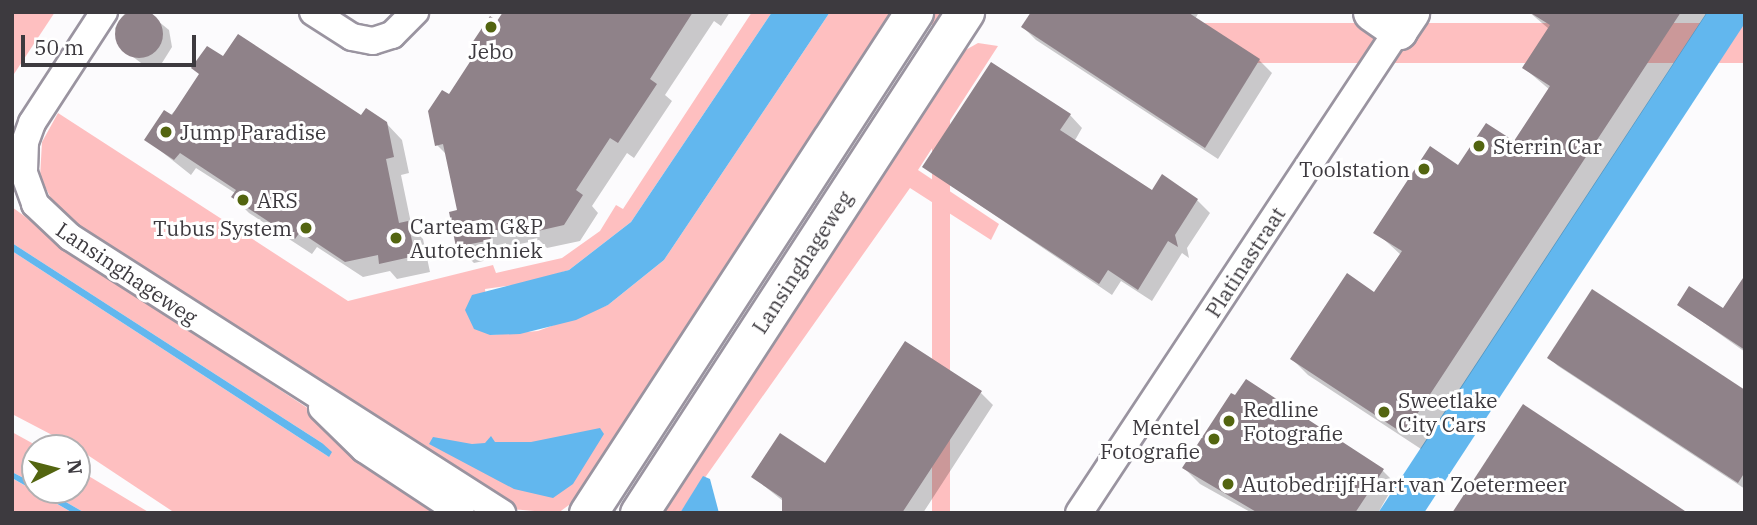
<!DOCTYPE html>
<html>
<head>
<meta charset="utf-8">
<style>
	body { margin:0 }
	#map { position:relative; width:1757px; height:525px; overflow:hidden; background:#fcfbfd; font-family:"IBM Plex Serif",serif }
	div>[style] { position:absolute }
	[style*='--x'] { left:calc(var(--x)*1px); top:calc(var(--y)*1px); width:calc(var(--w)*1px); rotate:calc(var(--a)*1deg) }
	.green>* { inset:0; background:#febfc0; transform-origin:0 0 }
	.water>* { inset:0; background:#62b7ee }
	.shadow>* { inset:0; background:#0003 }
	.building>* { inset:0; background:#8f8289 }
	.round { border-radius:50% }
	.roads { filter:drop-shadow(2px 0 #9a94a0) drop-shadow(-2px 0 #9a94a0) drop-shadow(0 2px #9a94a0) drop-shadow(0 -2px #9a94a0) }
	.street>* { height:26px; margin:-13px; padding:0 13px; transform-origin:13px; border-radius:13px; background:#fff }
	.secondary>* { height:37px; margin:-18.5px; padding:0 18.5px; transform-origin:18.5px; border-radius:18.5px; background:#fff }
	.dots>* { width:19px; height:19px; translate:-50% -50%; box-sizing:border-box; border:4px solid #fff; border-radius:50% }
	span { translate:-50% -50%; white-space:nowrap; text-align:center; line-height:1.15; -webkit-text-stroke:6px #fff; paint-order:stroke }
	.poi-label { font-size:21px; color:#3d3a3f }
	.left { translate:0 -50%; text-align:left }
	.right { translate:-100% -50%; text-align:right }
	.street-label { font-size:21px; color:#3d3a3f }
	.frame { position:absolute; inset:0; border:14px solid #3d3a3f; pointer-events:none }
	.north { position:absolute; left:21px; top:434px; width:70px; height:70px; box-sizing:border-box; background:#fff; border:2px solid #b1b0b2; border-radius:50%; rotate:84deg; font-size:19px; font-weight:700; line-height:28px; text-align:center; color:#3d3a3f }
	.north::after { content:''; display:block; margin:auto; width:24px; height:32px; background:#536510; clip-path:polygon(50% 0,100% 100%,50% 72%,0 100%) }
	.scale { position:absolute; left:21px; top:35px; width:175px; height:32px; box-sizing:border-box; border:4px solid #3d3a3f; border-top:0; padding-left:9px; font-size:21px; line-height:24px; white-space:nowrap; color:#3d3a3f; -webkit-text-stroke:5px #fff; paint-order:stroke }
</style>
</head>
<body>
<div id="map">
	<div class="green">
		<i style="clip-path:polygon(55px 12px,12px 77px,12px 14px)"></i>
		<i style="clip-path:polygon(752px 12px,772px 12px,631px 222px,569px 270px,527px 283px,485px 289px,490px 335px,538px 331px,608px 305px,664px 260px,830px 12px,898px 12px,580px 497px,558px 513px,511px 509px,70px 221px,56px 208px,40px 177px,42px 142px,58px 113px,348px 301px,493px 265px,496px 273px,562px 258px,600px 231px,616px 205px,623px 209px)"></i>
		<i style="left:932px;top:12px;width:18px;height:600px"></i>
		<i style="left:1745px;top:23px;width:40px;height:586px;rotate:90deg"></i>
		<i style="clip-path:polygon(978px 43px,998px 46px,918px 170px,999px 224px,991px 240px,910px 188px,680px 513px,647px 513px,962px 52px)"></i>
		<i style="clip-path:polygon(12px 207px,101px 272px,312px 411px,375px 471px,434px 513px,175px 513px,77px 448px,12px 414px,12px 251px,329px 457px,322px 443px,12px 243px)"></i>
		<i style="clip-path:polygon(12px 432px,41px 448px,35px 448px,35px 484px,12px 472px)"></i>
		<i style="clip-path:polygon(77px 469px,150px 513px,85px 513px,45px 490px,77px 490px)"></i>
		<i style="clip-path:polygon(12px 478px,17px 481px,73px 513px,12px 513px)"></i>
	</div>
	<div class="water">
		<i style="clip-path:polygon(772px 12px,830px 12px,664px 260px,608px 305px,576px 320px,520px 334px,490px 335px,474px 329px,465px 310px,472px 295px,569px 270px,631px 222px)"></i>
		<i style="clip-path:polygon(1707px 12px,1745px 12px,1745px 23px,1424px 513px,1378px 513px)"></i>
		<i style="clip-path:polygon(12px 243px,322px 443px,332px 452px,329px 457px,12px 251px)"></i>
		<i style="clip-path:polygon(600px 428px,604px 434px,573px 484px,553px 498px,514px 489px,429px 444px,433px 437px,472px 444px,485px 443px,491px 436px,495px 442px,531px 442px)"></i>
		<i style="clip-path:polygon(12px 472px,35px 484px,35px 490px,45px 490px,85px 513px,73px 513px,12px 478px)"></i>
		<i style="clip-path:polygon(703px 476px,710px 479px,719px 513px,680px 513px)"></i>
	</div>
	<div class="shadow">
		<i style="clip-path:polygon(147px 12px,169px 30px,172px 47px,162px 63px,145px 66px,120px 47px,115px 28px,125px 13px)"></i>
		<i style="clip-path:polygon(505px 12px,730px 12px,721px 26px,714px 21px,665px 95px,672px 101px,634px 158px,627px 153px,592px 206px,598px 213px,580px 241px,547px 248px,539px 240px,505px 247px,506px 256px,474px 263px,458px 247px,459px 212px,448px 156px,437px 145px,450px 97px)"></i>
		<i style="clip-path:polygon(1033px 12px,1199px 12px,1194px 21px,1259px 60px,1272px 73px,1218px 159px,1036px 40px,1023px 27px)"></i>
		<i style="clip-path:polygon(1529px 12px,1707px 13px,1421px 449px,1308px 375px,1292px 359px,1375px 294px,1401px 255px,1376px 232px,1458px 167px,1514px 144px,1550px 90px,1524px 68px,1549px 29px)"></i>
		<i style="clip-path:polygon(224px 59px,362px 118px,386px 123px,402px 140px,409px 173px,401px 175px,412px 228px,423px 239px,430px 272px,397px 279px,390px 271px,363px 277px,317px 247px,312px 254px,249px 213px,233px 197px,235px 193px,196px 168px,191px 175px,147px 140px)"></i>
		<i style="clip-path:polygon(1070px 115px,1082px 128px,1074px 142px,1152px 193px,1197px 200px,1210px 213px,1187px 248px,1189px 258px,1182px 253px,1152px 301px,1121px 281px,1112px 295px,924px 167px)"></i>
		<i style="clip-path:polygon(1745px 278px,1745px 352px,1679px 305px,1723px 311px)"></i>
		<i style="clip-path:polygon(1549px 358px,1745px 392px,1745px 489px,1558px 366px)"></i>
		<i style="clip-path:polygon(981px 393px,993px 405px,923px 513px,784px 513px,783px 501px,753px 477px,825px 465px)"></i>
		<i style="clip-path:polygon(1236px 398px,1382px 470px,1395px 483px,1378px 513px,1252px 513px,1200px 484px,1184px 468px)"></i>
	</div>
	<div class="building">
		<i class="round" style="left:115px;top:10px;width:48px;height:48px"></i>
		<i style="clip-path:polygon(503px 12px,693px 12px,650px 79px,657px 84px,618px 143px,610px 138px,576px 190px,583px 195px,564px 225px,529px 233px,527px 224px,490px 232px,491px 240px,456px 247px,449px 212px,457px 210px,443px 144px,435px 146px,428px 111px,442px 90px,449px 94px,477px 51px,470px 46px,490px 16px,497px 21px)"></i>
		<i style="clip-path:polygon(1031px 12px,1189px 13px,1260px 59px,1205px 148px,1021px 27px)"></i>
		<i style="clip-path:polygon(1529px 12px,1681px 12px,1404px 434px,1290px 359px,1347px 273px,1374px 292px,1402px 251px,1373px 233px,1430px 146px,1458px 165px,1486px 123px,1514px 141px,1550px 86px,1522px 68px,1550px 25px)"></i>
		<i style="clip-path:polygon(238px 34px,361px 115px,366px 108px,387px 122px,394px 157px,386px 159px,399px 223px,408px 221px,415px 256px,379px 264px,378px 255px,345px 262px,300px 232px,295px 239px,231px 197px,236px 190px,180px 153px,174px 160px,144px 140px,164px 110px,172px 115px,199px 74px,191px 68px,207px 46px,223px 56px)"></i>
		<i style="clip-path:polygon(991px 62px,1071px 114px,1060px 130px,1152px 190px,1162px 174px,1198px 199px,1175px 235px,1178px 247px,1168px 241px,1138px 290px,1108px 270px,1099px 284px,922px 167px)"></i>
		<i style="clip-path:polygon(1745px 275px,1745px 350px,1677px 305px,1689px 286px,1723px 308px)"></i>
		<i style="clip-path:polygon(1592px 289px,1745px 390px,1745px 472px,1738px 483px,1547px 358px)"></i>
		<i style="clip-path:polygon(905px 341px,982px 391px,902px 513px,782px 513px,782px 498px,751px 477px,780px 433px,825px 463px)"></i>
		<i style="clip-path:polygon(1246px 379px,1384px 469px,1355px 513px,1258px 513px,1182px 468px,1231px 393px,1235px 395px)"></i>
		<i style="clip-path:polygon(1523px 404px,1688px 513px,1452px 513px)"></i>
	</div>
	<div class="roads">
		<div class="street">
			<i style="--x:104;--y:12;--w:132;--a:123"></i>
			<i style="--x:32;--y:123;--w:20;--a:110"></i>
			<i style="--x:25;--y:142;--w:31;--a:92"></i>
			<i style="--x:24;--y:173;--w:33;--a:70"></i>
			<i style="--x:35;--y:204;--w:48;--a:43.3"></i>
			<i style="--x:70;--y:237;--w:513;--a:32.57"></i>
			<i style="--x:313;--y:12;--w:46;--a:32.7"></i>
			<i style="--x:352;--y:37;--w:21;--a:11"></i>
			<i style="--x:373;--y:41;--w:20;--a:-18"></i>
			<i style="--x:392;--y:35;--w:33;--a:-45"></i>
			<i style="--x:322;--y:408;--w:59;--a:44.3"></i>
			<i style="--x:364;--y:449;--w:116;--a:33.4"></i>
			<i style="--x:1079;--y:513;--w:579;--a:-56.56"></i>
		</div>
		<div class="secondary">
			<i style="--x:1372;--y:12;--w:32;--a:35"></i>
			<i style="--x:1398;--y:30;--w:22;--a:-56"></i>
			<i style="--x:588;--y:513;--w:598;--a:-56.95"></i>
			<i style="--x:639;--y:513;--w:598;--a:-56.95"></i>
		</div>
	</div>
	<div class="dots">
		<i style="left:491px;top:27px;background:#536510"></i>
		<i style="left:166px;top:132px;background:#536510"></i>
		<i style="left:1479px;top:146px;background:#536510"></i>
		<i style="left:1424px;top:169px;background:#536510"></i>
		<i style="left:243px;top:200px;background:#536510"></i>
		<i style="left:306px;top:228px;background:#536510"></i>
		<i style="left:396px;top:238px;background:#536510"></i>
		<i style="left:1384px;top:412px;background:#536510"></i>
		<i style="left:1229px;top:421px;background:#536510"></i>
		<i style="left:1214px;top:439px;background:#536510"></i>
		<i style="left:1228px;top:484px;background:#536510"></i>
	</div>
	<div class="poi-label">
		<span style="left:491px;top:51px">Jebo</span>
		<span class="left" style="left:180px;top:132px">Jump Paradise</span>
		<span class="left" style="left:1493px;top:146px">Sterrin Car</span>
		<span class="right" style="left:1410px;top:169px">Toolstation</span>
		<span class="left" style="left:257px;top:200px">ARS</span>
		<span class="left" style="left:410px;top:238px">Carteam G&amp;P<br>Autotechniek</span>
		<span class="right" style="left:292px;top:228px">Tubus System</span>
		<span class="left" style="left:1398px;top:412px">Sweetlake<br>City Cars</span>
		<span class="left" style="left:1243px;top:421px">Redline<br>Fotografie</span>
		<span class="right" style="left:1200px;top:439px">Mentel<br>Fotografie</span>
		<span class="left" style="left:1242px;top:484px">Autobedrijf Hart van Zoetermeer</span>
	</div>
	<div class="street-label">
		<span style="left:802px;top:262px;rotate:-57deg">Lansinghageweg</span>
		<span style="left:1245px;top:262px;rotate:-57deg">Platinastraat</span>
		<span style="left:127px;top:273px;rotate:34deg">Lansinghageweg</span>
	</div>
	<div class="frame"></div>
	<div class="north">N</div>
	<div class="scale">50 m</div>
</div>
</body>
</html>
